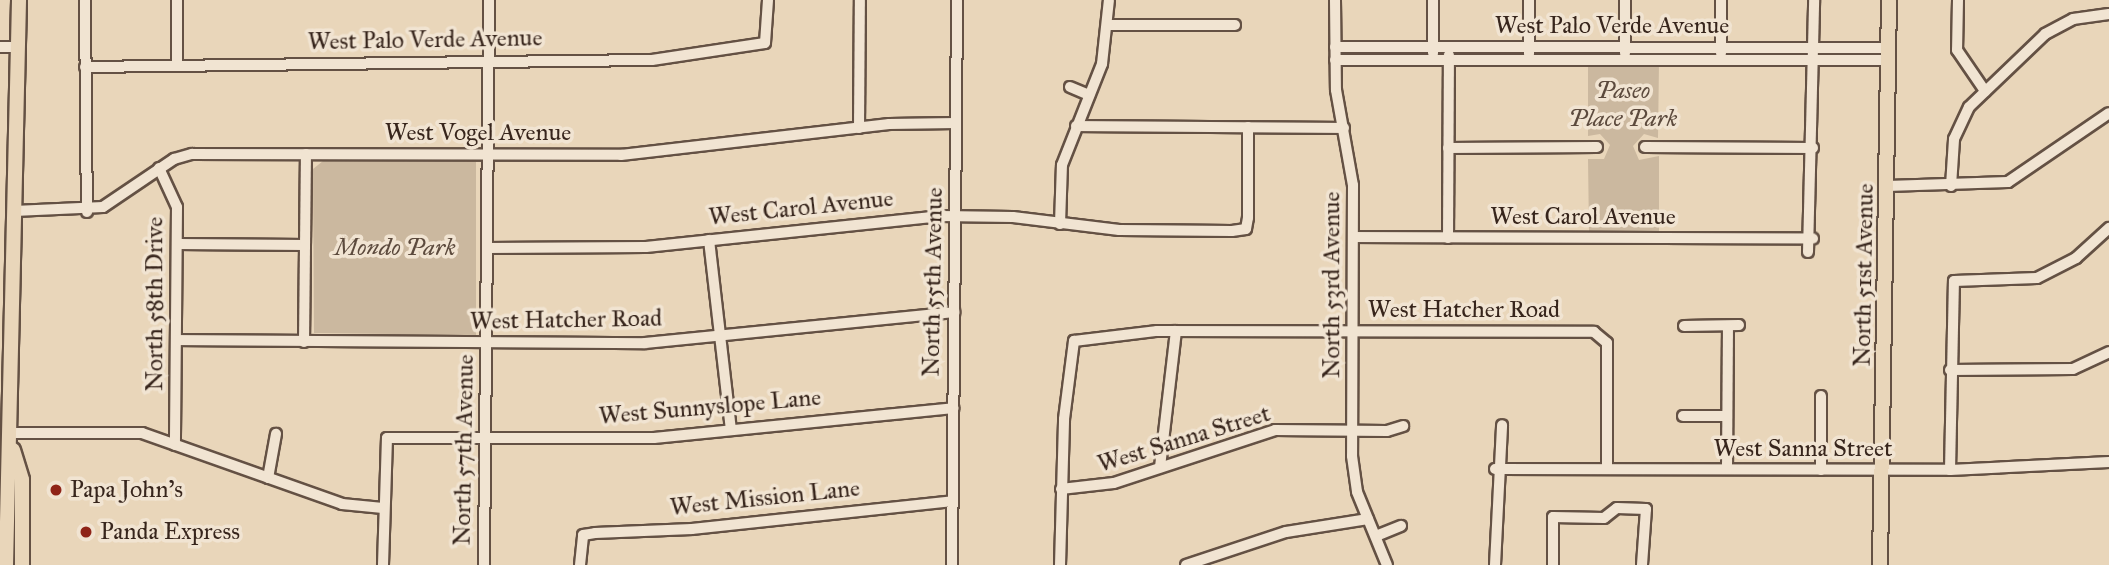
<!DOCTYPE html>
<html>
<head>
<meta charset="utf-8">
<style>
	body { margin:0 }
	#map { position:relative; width:2109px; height:565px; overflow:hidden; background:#e9d6ba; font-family:"IM FELL Great Primer",serif }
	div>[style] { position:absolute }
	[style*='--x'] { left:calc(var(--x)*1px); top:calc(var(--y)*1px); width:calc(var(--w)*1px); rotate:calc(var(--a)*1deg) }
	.green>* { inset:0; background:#cbb89f }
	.roads { filter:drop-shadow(2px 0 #645144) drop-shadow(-2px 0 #645144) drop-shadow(0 2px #645144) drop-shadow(0 -2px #645144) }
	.minor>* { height:10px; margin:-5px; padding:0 5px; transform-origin:5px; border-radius:5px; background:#f1e4d2 }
	.major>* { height:14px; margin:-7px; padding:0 7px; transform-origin:7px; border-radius:7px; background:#e9d6ba }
	.dots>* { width:19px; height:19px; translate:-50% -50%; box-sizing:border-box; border:4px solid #f1e4d2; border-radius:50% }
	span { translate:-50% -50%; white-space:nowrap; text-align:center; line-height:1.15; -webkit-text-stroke:7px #f1e4d2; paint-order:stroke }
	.street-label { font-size:24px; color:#37251c }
	.park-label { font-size:24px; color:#5c4a3d; font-style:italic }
	.poi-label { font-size:24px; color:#37251c }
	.left { translate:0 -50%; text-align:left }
</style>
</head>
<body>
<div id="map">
	<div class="green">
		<i style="clip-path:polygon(1588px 63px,1659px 63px,1658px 138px,1644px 134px,1633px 146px,1639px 160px,1659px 156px,1659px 232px,1589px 232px,1588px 159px,1604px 159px,1610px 145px,1600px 134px,1588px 136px)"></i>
		<i style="clip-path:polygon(323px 161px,476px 162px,476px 335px,314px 333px,313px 169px)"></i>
	</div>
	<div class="roads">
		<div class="minor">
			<i style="--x:85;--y:0;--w:212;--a:89.5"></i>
			<i style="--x:1335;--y:0;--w:90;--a:89.4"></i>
			<i style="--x:1336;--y:90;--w:97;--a:79.9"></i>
			<i style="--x:1353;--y:185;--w:271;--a:90.2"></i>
			<i style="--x:1352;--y:456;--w:36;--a:82"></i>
			<i style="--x:1357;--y:492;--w:79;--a:67.7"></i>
			<i style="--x:1433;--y:0;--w:53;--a:90"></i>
			<i style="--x:1958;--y:0;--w:50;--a:91.1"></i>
			<i style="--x:1957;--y:50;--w:50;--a:55.7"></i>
			<i style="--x:1109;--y:25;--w:126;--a:0"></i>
			<i style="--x:0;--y:47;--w:17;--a:0"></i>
			<i style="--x:1335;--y:47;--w:554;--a:0.1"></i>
			<i style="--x:1625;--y:53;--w:53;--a:-90"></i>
			<i style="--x:1721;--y:53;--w:53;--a:-90"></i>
			<i style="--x:1529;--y:54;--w:54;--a:-90"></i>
			<i style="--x:1335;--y:60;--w:553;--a:0"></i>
			<i style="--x:177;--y:65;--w:65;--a:-90"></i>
			<i style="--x:85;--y:67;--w:567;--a:-0.71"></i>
			<i style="--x:652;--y:60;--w:114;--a:-8.6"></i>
			<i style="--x:765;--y:43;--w:43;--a:-86"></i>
			<i style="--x:1070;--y:87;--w:21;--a:23"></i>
			<i style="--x:1076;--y:126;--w:268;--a:0.4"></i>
			<i style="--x:859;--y:128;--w:128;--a:-89.6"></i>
			<i style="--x:1645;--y:147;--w:168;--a:0.3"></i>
			<i style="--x:1448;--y:148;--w:149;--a:-0.4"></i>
			<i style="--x:159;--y:168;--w:43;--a:65.2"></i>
			<i style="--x:177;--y:207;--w:238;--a:90.5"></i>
			<i style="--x:1887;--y:186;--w:121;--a:-1.9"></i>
			<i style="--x:2008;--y:182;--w:122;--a:-34.3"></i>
			<i style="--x:1951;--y:186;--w:47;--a:-86.3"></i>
			<i style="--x:1954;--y:139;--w:35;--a:-65"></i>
			<i style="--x:1969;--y:107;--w:105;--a:-43.8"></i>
			<i style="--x:2045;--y:34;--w:32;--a:-28"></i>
			<i style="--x:2073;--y:19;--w:36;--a:-8"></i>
			<i style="--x:14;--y:211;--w:89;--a:-2.6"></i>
			<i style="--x:103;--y:207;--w:86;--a:-34.1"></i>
			<i style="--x:174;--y:159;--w:19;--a:-16"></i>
			<i style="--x:192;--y:154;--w:429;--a:0.1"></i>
			<i style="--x:621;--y:155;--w:270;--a:-6.6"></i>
			<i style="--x:889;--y:124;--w:67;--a:-0.9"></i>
			<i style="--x:1060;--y:224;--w:59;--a:-88.1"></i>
			<i style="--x:1062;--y:165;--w:109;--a:-68.4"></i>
			<i style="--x:1102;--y:64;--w:64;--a:-83.8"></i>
			<i style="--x:1353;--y:237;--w:460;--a:0.2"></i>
			<i style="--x:1448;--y:238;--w:183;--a:-89.7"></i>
			<i style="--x:709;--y:240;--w:190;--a:83.4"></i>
			<i style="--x:178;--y:244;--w:127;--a:0.5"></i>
			<i style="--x:487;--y:248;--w:159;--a:-0.4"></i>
			<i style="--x:646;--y:247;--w:297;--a:-6"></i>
			<i style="--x:941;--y:216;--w:72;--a:0.8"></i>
			<i style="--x:1013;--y:217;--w:107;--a:7"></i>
			<i style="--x:1119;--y:230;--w:113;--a:0.5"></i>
			<i style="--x:1232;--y:231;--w:14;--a:-8"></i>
			<i style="--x:1246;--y:229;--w:11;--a:-80"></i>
			<i style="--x:1248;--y:218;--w:91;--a:-90"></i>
			<i style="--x:1808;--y:252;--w:252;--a:-88.6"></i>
			<i style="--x:1684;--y:326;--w:55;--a:-1"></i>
			<i style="--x:176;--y:340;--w:469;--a:0.4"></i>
			<i style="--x:645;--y:343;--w:311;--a:-5.7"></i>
			<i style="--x:304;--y:342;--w:188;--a:-89.4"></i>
			<i style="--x:1950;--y:370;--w:123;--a:-0.5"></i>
			<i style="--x:2073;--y:369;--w:40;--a:-25"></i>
			<i style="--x:1683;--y:416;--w:44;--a:0"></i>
			<i style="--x:12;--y:433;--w:130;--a:0"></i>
			<i style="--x:142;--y:433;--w:212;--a:19.5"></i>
			<i style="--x:342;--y:504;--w:41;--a:5.6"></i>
			<i style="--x:1160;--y:467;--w:137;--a:-83.3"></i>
			<i style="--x:1495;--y:469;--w:455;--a:0.1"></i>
			<i style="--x:1950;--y:470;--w:159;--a:-2.9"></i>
			<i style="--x:1727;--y:469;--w:141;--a:-89.6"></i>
			<i style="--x:1821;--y:470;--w:74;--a:-90"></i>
			<i style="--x:1950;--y:470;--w:189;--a:-88.8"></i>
			<i style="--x:1954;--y:281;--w:83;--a:-2.1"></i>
			<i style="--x:2037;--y:278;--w:44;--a:-27.1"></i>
			<i style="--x:2076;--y:258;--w:45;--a:-42.3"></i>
			<i style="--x:268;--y:478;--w:45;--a:-79.7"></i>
			<i style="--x:1061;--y:489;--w:53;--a:-6.5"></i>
			<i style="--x:1114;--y:483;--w:169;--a:-18.2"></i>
			<i style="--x:1275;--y:430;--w:112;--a:0.5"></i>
			<i style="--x:1387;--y:431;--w:17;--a:-17"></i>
			<i style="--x:1376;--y:536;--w:27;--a:-22"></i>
			<i style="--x:383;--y:565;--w:127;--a:-88.2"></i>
			<i style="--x:387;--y:438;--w:267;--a:0"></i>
			<i style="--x:654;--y:438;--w:301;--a:-5.7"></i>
			<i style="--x:484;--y:565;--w:565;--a:-89.49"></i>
			<i style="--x:580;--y:565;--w:30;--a:-84"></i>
			<i style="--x:583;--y:535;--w:12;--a:-9"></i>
			<i style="--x:595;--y:533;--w:97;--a:-2.4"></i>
			<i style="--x:692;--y:529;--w:262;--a:-6.1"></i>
			<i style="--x:952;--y:565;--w:565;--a:-89.49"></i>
			<i style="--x:1060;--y:565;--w:146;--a:-88.4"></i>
			<i style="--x:1064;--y:419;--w:79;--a:-82.7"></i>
			<i style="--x:1074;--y:341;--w:84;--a:-6.9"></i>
			<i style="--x:1157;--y:331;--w:437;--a:0.1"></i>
			<i style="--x:1594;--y:332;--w:17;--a:40"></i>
			<i style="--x:1607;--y:343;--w:126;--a:90"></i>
			<i style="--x:1186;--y:565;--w:105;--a:-18.3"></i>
			<i style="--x:1286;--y:532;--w:83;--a:-9"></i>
			<i style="--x:1495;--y:565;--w:140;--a:-87.1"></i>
			<i style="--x:1553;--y:565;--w:48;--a:-90"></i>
			<i style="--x:1553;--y:517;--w:51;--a:1.1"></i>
			<i style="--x:1604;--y:518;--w:16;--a:-38"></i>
			<i style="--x:1617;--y:508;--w:29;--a:2"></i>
			<i style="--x:1646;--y:509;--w:56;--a:94.1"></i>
		</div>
		<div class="major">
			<i style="--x:13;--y:450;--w:31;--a:73"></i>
			<i style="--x:22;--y:480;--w:85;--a:90"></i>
			<i style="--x:6;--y:565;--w:565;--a:-88.68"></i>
			<i style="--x:1880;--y:565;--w:565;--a:-89.09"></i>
		</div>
	</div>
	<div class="dots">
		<i style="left:56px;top:490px;background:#8f2418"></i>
		<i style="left:86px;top:532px;background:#8f2418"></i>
	</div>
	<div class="street-label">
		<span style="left:1612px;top:26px">West Palo Verde Avenue</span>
		<span style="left:425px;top:40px;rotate:-1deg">West Palo Verde Avenue</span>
		<span style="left:478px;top:133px">West Vogel Avenue</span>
		<span style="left:801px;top:208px;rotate:-6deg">West Carol Avenue</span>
		<span style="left:1583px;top:217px">West Carol Avenue</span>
		<span style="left:1864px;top:275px;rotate:-89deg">North 51st Avenue</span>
		<span style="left:933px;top:282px;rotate:-89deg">North 55th Avenue</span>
		<span style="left:1332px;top:285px;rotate:-90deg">North 53rd Avenue</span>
		<span style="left:155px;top:304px;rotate:-90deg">North 58th Drive</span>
		<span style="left:1464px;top:310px">West Hatcher Road</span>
		<span style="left:566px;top:320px;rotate:-1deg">West Hatcher Road</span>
		<span style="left:710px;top:407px;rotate:-5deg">West Sunnyslope Lane</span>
		<span style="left:1184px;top:439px;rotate:-17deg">West Sanna Street</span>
		<span style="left:1803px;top:449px">West Sanna Street</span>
		<span style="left:464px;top:450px;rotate:-89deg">North 57th Avenue</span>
		<span style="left:765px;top:498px;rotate:-6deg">West Mission Lane</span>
	</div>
	<div class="park-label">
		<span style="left:1623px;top:105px">Paseo<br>Place Park</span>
		<span style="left:395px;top:248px">Mondo Park</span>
	</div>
	<div class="poi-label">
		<span class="left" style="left:70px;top:490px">Papa John's</span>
		<span class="left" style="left:100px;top:532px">Panda Express</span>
	</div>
</div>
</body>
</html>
